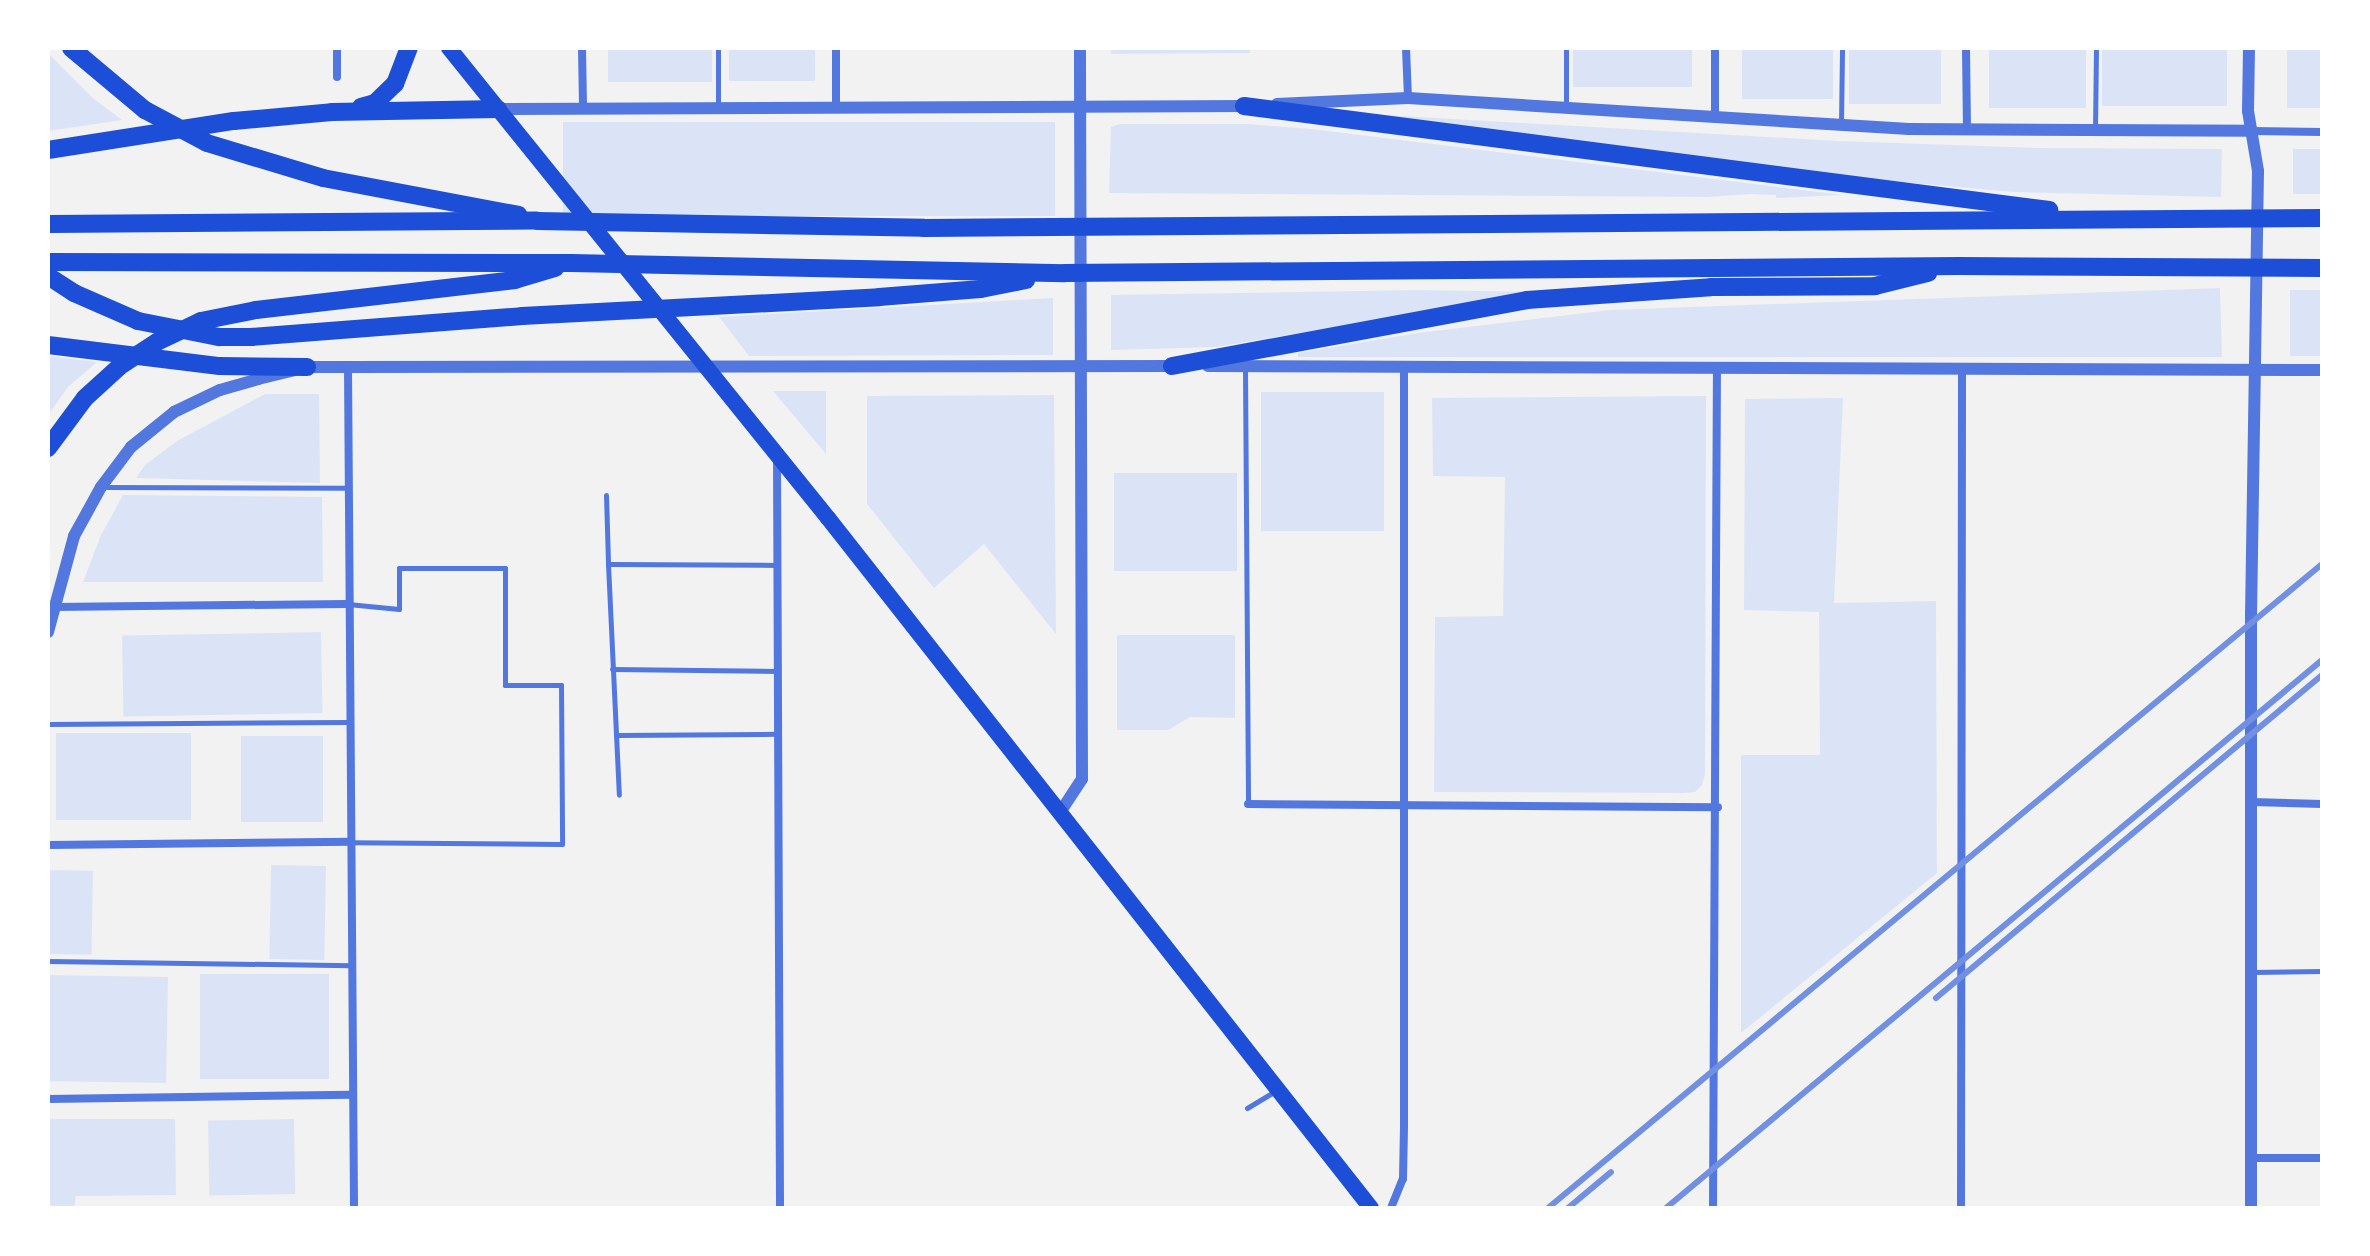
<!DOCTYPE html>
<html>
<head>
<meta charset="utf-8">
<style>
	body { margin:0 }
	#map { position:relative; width:2370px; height:1256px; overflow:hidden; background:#f2f2f2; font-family:"Varela Round",sans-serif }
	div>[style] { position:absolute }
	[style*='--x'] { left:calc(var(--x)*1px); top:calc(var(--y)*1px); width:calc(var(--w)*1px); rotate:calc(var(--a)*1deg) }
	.green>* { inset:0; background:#dbe4f7; transform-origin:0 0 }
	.service>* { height:5px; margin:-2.5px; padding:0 2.5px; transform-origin:2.5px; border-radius:2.5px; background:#5277de }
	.minor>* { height:8px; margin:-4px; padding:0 4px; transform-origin:4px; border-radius:4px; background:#5277de }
	.tertiary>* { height:12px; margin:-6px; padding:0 6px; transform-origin:6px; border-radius:6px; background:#5277de }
	.primary>* { height:16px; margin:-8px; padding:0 8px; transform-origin:8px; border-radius:8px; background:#1d4ed8 }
	.motorway>* { height:18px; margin:-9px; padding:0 9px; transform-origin:9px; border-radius:9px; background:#1d4ed8 }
	.rail>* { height:6px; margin:-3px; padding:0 3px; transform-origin:3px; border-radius:3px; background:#7290e2 }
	span { translate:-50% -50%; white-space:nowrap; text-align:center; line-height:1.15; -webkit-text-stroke:6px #fff; paint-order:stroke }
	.frame { position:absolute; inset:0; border:50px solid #fff; pointer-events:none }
</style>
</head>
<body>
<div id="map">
	<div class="green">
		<i style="left:608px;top:48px;width:104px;height:34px"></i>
		<i style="left:729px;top:48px;width:86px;height:33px"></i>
		<i style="clip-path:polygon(1111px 48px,1250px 48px,1250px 53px,1111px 54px)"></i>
		<i style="left:1573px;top:48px;width:119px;height:39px"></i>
		<i style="left:1742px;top:48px;width:91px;height:51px"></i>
		<i style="left:1849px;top:48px;width:92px;height:56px"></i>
		<i style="left:1989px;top:48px;width:97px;height:60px"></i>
		<i style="left:2102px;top:48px;width:125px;height:58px"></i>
		<i style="left:2287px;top:48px;width:35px;height:60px"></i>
		<i style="clip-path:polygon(48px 53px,94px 99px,122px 120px,48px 131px)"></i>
		<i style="clip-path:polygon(1384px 115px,1837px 141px,2039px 148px,2222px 149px,2221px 197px,2013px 192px,1836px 176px)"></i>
		<i style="left:563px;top:122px;width:492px;height:94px"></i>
		<i style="clip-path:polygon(1120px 124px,1248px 124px,1312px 129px,1843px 195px,1776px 198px,1776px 195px,1750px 194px,1708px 197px,1109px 193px,1111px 127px)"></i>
		<i style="left:2293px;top:149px;width:29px;height:45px"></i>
		<i style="clip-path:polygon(2220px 288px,2222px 357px,1298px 357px,1298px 353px,1418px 333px,1610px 310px)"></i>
		<i style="clip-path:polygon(1418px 290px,1544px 292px,1216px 347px,1111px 350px,1111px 295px)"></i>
		<i style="left:2322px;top:290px;width:66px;height:32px;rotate:90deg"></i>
		<i style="clip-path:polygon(1053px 298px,1053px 355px,749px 356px,719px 317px)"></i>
		<i style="clip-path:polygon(48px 356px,97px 362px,68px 387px,48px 415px)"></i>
		<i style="clip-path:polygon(773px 391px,826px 391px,826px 454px)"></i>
		<i style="left:1261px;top:392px;width:123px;height:139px"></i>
		<i style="clip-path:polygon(265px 394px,319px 394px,320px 483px,136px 478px,145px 465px,177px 441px)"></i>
		<i style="clip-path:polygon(1054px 395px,1056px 634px,984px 544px,934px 588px,867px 504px,867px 396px)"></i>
		<i style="clip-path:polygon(1706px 396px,1705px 774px,1702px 785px,1695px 792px,1683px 793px,1434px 792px,1435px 617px,1503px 616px,1505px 477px,1433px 476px,1432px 398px)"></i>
		<i style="clip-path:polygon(1843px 398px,1834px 603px,1936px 601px,1937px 873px,1741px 1033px,1741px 755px,1820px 755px,1819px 612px,1744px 610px,1745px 399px)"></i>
		<i style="left:1114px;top:473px;width:123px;height:98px"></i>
		<i style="clip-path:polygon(123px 495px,322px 497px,323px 582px,83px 582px,101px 535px)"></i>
		<i style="left:321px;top:632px;width:81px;height:199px;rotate:89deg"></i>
		<i style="clip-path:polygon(1117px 635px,1235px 635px,1235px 718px,1190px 717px,1168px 730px,1117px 730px)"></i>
		<i style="left:56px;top:733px;width:135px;height:87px"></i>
		<i style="left:241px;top:736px;width:82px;height:86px"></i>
		<i style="left:271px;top:865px;width:55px;height:94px;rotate:1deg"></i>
		<i style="left:48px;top:870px;width:45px;height:84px;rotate:1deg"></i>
		<i style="left:200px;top:974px;width:129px;height:105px"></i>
		<i style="left:48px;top:975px;width:120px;height:106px;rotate:1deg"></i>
		<i style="clip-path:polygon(48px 1119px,175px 1119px,176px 1195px,76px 1196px,74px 1208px,48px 1208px)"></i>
		<i style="left:294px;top:1119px;width:75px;height:86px;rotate:89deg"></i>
	</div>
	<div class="service">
		<i style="--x:718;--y:48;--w:60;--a:90"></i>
		<i style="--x:1566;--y:48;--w:59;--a:90"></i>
		<i style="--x:1841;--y:123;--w:75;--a:-89.2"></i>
		<i style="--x:2095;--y:130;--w:82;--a:-89.3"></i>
		<i style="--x:1245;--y:369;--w:435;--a:89.6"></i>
		<i style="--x:102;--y:487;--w:246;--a:0.2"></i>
		<i style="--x:606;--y:495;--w:69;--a:88.3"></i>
		<i style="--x:608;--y:564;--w:169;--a:0.3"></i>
		<i style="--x:608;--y:564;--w:231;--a:87.3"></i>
		<i style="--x:348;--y:604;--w:51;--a:5.6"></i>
		<i style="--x:399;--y:609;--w:41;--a:-90"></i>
		<i style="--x:399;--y:568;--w:106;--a:0"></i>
		<i style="--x:505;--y:568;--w:117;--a:90"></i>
		<i style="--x:505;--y:685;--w:56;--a:0"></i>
		<i style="--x:561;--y:685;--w:159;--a:89.6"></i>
		<i style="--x:562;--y:844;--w:212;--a:-179.5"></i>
		<i style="--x:612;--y:669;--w:166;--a:0.7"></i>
		<i style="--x:48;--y:724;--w:300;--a:-0.4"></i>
		<i style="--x:616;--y:735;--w:162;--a:-0.4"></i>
		<i style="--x:48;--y:961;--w:303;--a:0.8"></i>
		<i style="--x:2252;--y:972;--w:70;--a:-0.8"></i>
		<i style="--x:1247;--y:1108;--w:31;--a:-31"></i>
	</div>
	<div class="minor">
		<i style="--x:582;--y:48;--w:60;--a:89"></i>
		<i style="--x:836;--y:48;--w:60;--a:90"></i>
		<i style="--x:1406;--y:48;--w:50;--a:87.7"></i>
		<i style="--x:1966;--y:48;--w:83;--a:89.3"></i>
		<i style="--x:337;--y:77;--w:29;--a:-90"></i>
		<i style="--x:1715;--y:116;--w:68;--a:-90"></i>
		<i style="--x:2252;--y:131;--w:70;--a:0.8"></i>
		<i style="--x:348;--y:367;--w:841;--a:89.59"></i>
		<i style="--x:777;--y:457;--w:751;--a:89.77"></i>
		<i style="--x:53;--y:607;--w:294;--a:-0.6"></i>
		<i style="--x:2251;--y:802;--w:71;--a:1.6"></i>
		<i style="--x:1248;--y:804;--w:470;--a:0.4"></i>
		<i style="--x:48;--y:845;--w:302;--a:-0.6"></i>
		<i style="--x:48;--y:1099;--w:304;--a:-0.8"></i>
		<i style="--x:2251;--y:1158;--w:71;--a:0"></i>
		<i style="--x:1391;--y:1208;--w:31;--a:-68"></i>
		<i style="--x:1403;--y:1179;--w:54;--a:-88.9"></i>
		<i style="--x:1404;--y:1125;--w:759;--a:-90"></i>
		<i style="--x:1713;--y:1208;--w:839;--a:-89.73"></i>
		<i style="--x:1961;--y:1208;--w:840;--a:-89.93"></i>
	</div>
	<div class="tertiary">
		<i style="--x:2249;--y:48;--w:63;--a:90.9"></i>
		<i style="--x:2248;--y:111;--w:61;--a:80.5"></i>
		<i style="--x:2258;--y:171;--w:441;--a:90.9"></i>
		<i style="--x:2251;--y:612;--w:596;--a:90"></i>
		<i style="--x:1277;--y:104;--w:131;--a:-2.6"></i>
		<i style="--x:1408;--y:98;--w:502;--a:3.54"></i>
		<i style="--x:1909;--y:129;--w:343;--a:0.3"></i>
		<i style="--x:498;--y:109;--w:753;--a:-0.23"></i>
		<i style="--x:1208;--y:366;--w:1114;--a:0.21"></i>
		<i style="--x:48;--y:632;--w:99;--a:-74.8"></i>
		<i style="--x:74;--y:536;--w:56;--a:-61.1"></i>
		<i style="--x:101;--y:487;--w:50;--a:-53.1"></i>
		<i style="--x:131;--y:447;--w:55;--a:-39.1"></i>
		<i style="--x:174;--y:412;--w:51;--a:-25.6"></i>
		<i style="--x:220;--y:390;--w:40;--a:-16"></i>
		<i style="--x:258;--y:379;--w:50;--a:-13.8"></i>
		<i style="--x:307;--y:367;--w:41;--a:0"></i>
		<i style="--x:348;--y:367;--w:830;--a:-0.07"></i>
		<i style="--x:1059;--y:814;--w:42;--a:-56.7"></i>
		<i style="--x:1082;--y:779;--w:731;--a:-90.16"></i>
	</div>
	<div class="primary">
		<i style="--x:449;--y:48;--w:604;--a:51.12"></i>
		<i style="--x:828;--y:518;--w:878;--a:51.8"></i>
	</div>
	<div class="motorway">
		<i style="--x:71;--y:48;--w:97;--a:40"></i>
		<i style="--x:145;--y:110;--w:70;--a:28"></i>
		<i style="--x:207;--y:143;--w:121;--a:16.8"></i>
		<i style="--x:323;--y:178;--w:199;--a:10.7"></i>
		<i style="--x:1244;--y:106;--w:812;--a:7.36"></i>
		<i style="--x:361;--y:107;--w:15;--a:-16"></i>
		<i style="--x:375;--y:103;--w:28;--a:-44"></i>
		<i style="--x:395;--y:84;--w:39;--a:-69"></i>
		<i style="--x:48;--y:150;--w:188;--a:-8.9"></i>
		<i style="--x:234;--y:121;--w:98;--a:-5.2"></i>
		<i style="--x:332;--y:112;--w:166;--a:-1"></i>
		<i style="--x:48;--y:224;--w:489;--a:-0.4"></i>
		<i style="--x:537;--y:221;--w:387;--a:1"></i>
		<i style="--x:924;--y:228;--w:1398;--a:-0.41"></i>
		<i style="--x:48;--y:262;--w:523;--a:0.11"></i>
		<i style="--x:571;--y:263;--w:494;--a:1.2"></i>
		<i style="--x:1065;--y:273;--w:894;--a:-0.45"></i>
		<i style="--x:1959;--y:266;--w:363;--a:0.3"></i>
		<i style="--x:48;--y:276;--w:31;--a:33"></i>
		<i style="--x:74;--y:293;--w:70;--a:23.6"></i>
		<i style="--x:138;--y:321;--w:83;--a:11.2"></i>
		<i style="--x:219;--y:337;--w:32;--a:0"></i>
		<i style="--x:251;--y:337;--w:272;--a:-4.4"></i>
		<i style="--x:522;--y:316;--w:358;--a:-3"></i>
		<i style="--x:879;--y:297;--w:102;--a:-4.5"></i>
		<i style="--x:981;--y:289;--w:46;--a:-11.3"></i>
		<i style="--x:48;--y:345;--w:173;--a:7"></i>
		<i style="--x:220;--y:366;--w:87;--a:0.7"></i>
		<i style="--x:1172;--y:366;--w:361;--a:-10.5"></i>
		<i style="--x:1527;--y:300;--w:184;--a:-4"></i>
		<i style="--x:1711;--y:287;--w:164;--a:-0.3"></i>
		<i style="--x:1875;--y:286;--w:55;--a:-13.8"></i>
		<i style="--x:48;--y:448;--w:62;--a:-53.5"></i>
		<i style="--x:85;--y:398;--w:47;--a:-42.4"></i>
		<i style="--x:120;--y:366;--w:44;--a:-33"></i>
		<i style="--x:157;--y:342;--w:49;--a:-25.5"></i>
		<i style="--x:201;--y:321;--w:56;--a:-11.3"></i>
		<i style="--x:256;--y:310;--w:261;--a:-6.6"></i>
		<i style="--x:515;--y:280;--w:42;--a:-16.7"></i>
	</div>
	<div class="rail">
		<i style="--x:1936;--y:998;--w:503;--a:-39.92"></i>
		<i style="--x:1548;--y:1208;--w:1007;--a:-39.76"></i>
		<i style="--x:1568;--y:1208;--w:56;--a:-39.9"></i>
		<i style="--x:1666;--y:1208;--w:855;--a:-39.87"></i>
	</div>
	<div class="frame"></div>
</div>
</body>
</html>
